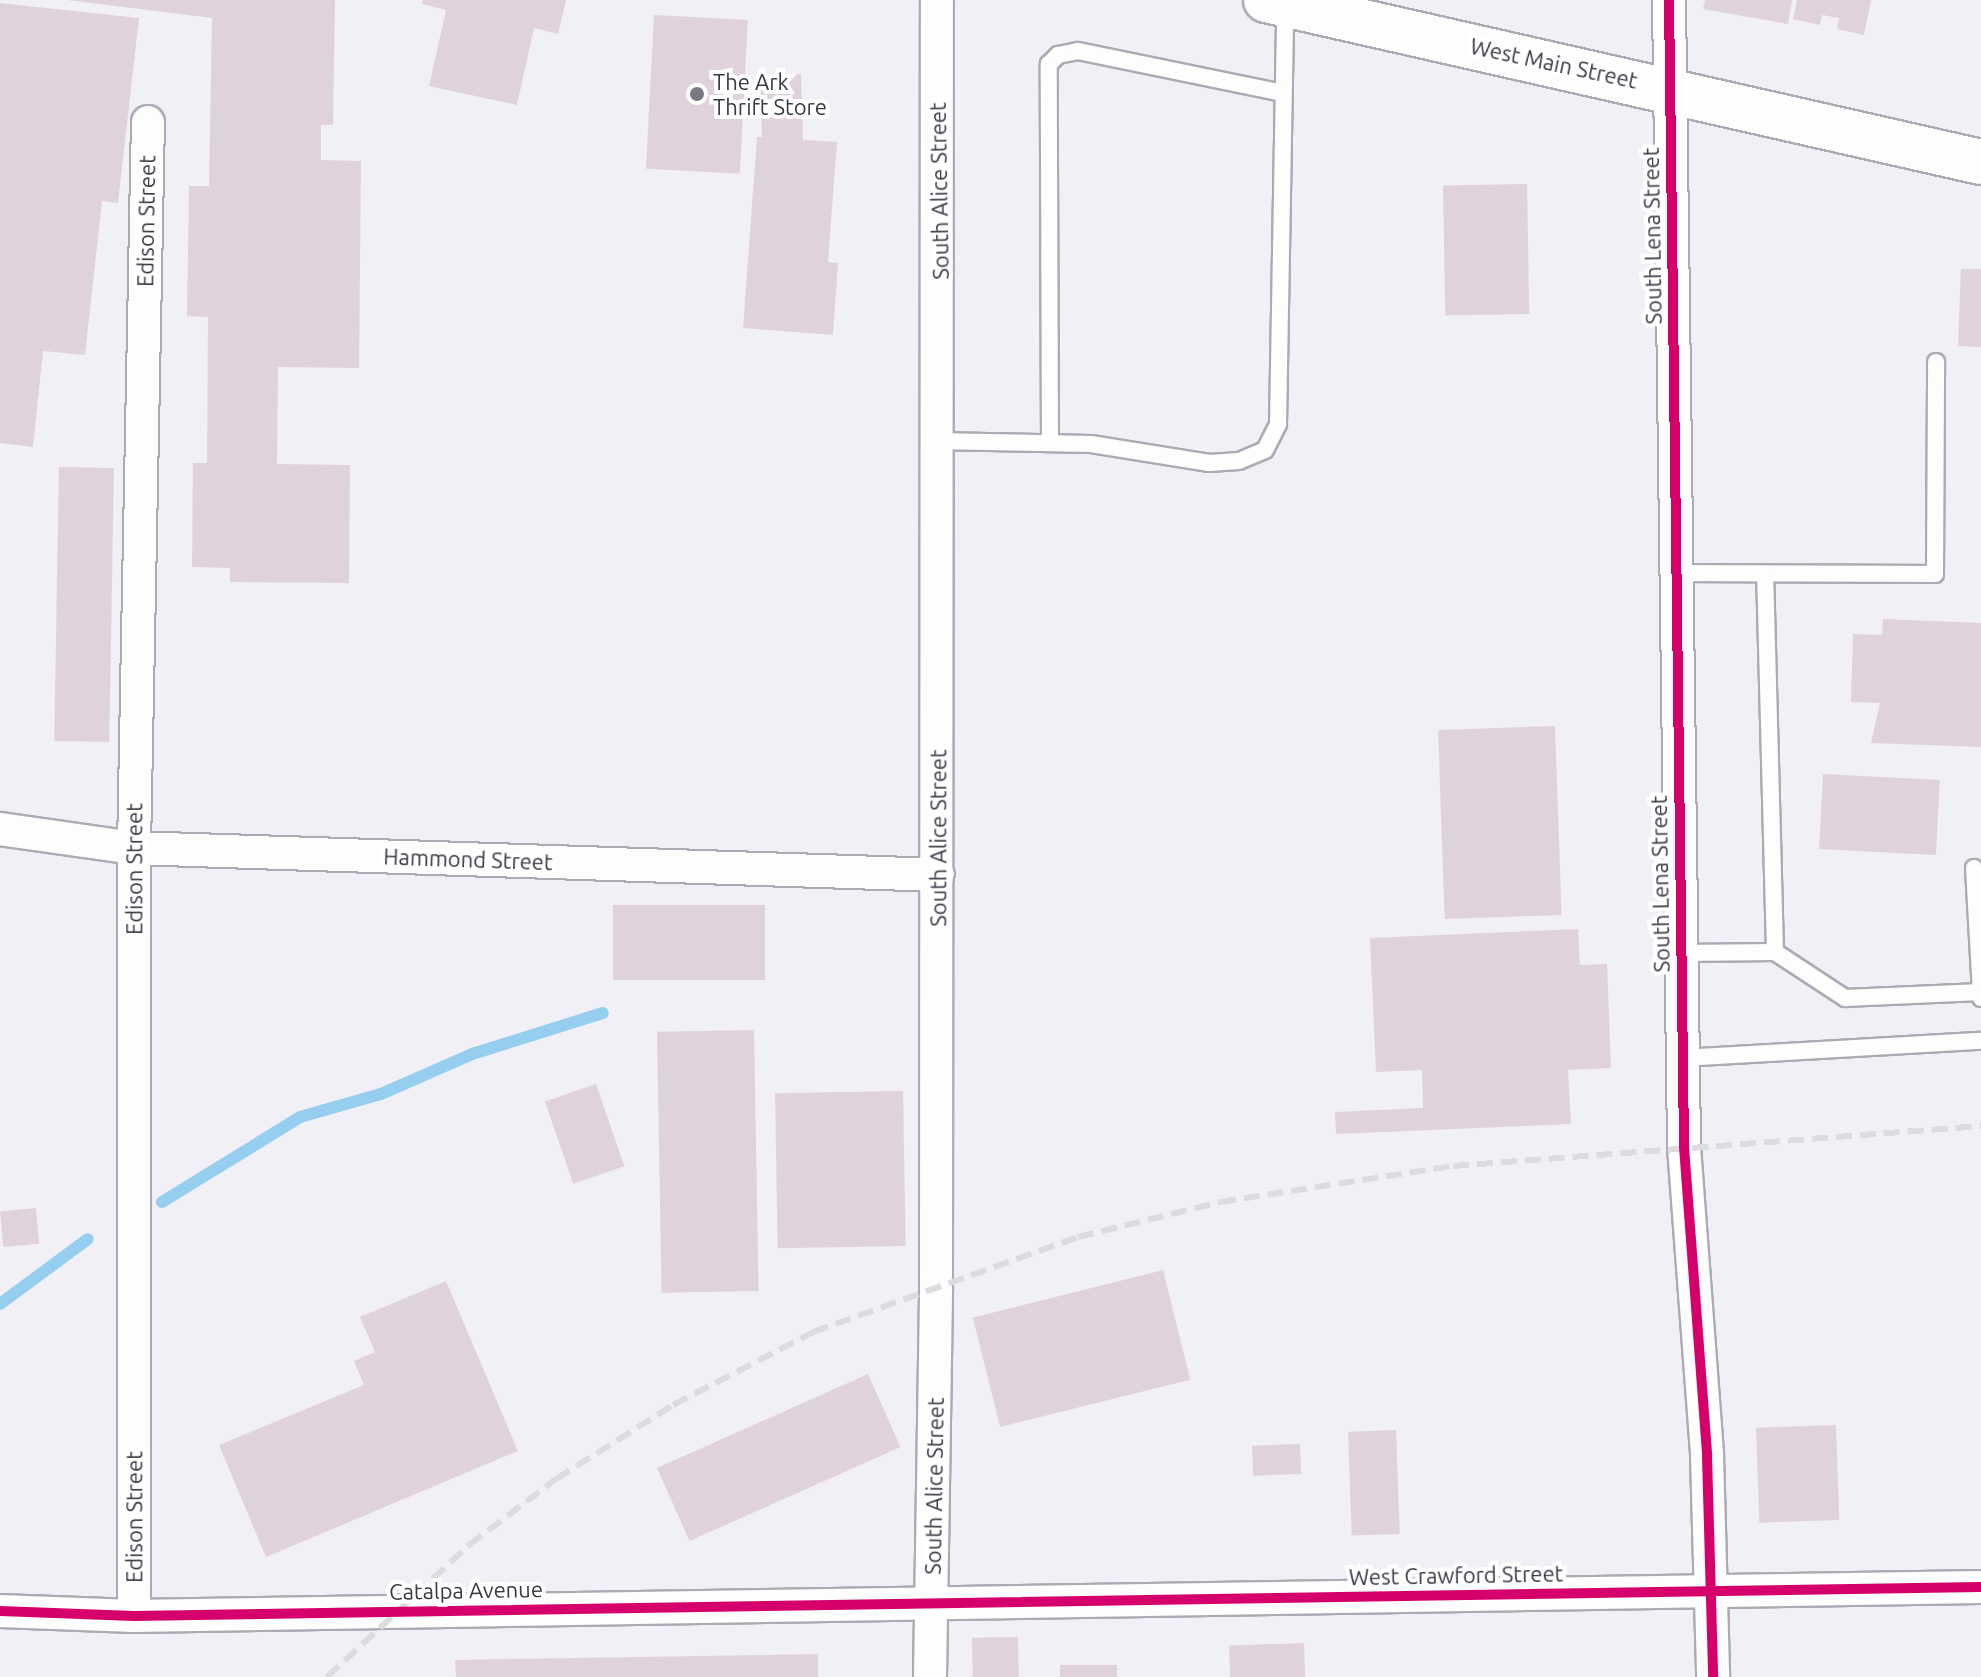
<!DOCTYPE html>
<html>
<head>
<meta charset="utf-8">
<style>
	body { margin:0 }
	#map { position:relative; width:1981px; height:1677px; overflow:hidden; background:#f1f0f6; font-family:Ubuntu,sans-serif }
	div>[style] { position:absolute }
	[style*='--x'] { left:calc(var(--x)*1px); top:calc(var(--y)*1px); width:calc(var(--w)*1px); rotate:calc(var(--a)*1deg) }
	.stream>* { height:12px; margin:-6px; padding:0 6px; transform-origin:6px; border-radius:6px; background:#95ceee }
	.building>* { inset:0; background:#e0d2dd; transform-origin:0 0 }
	.roads { filter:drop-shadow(2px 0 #acaab2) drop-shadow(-2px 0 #acaab2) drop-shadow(0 2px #acaab2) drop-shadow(0 -2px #acaab2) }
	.lane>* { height:16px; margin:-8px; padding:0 8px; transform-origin:8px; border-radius:8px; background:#fdfdfe }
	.street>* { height:32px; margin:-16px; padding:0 16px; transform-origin:16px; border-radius:16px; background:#fdfdfe }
	.primary>* { height:44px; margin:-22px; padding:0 22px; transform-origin:22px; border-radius:22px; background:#fdfdfe }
	.rail>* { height:6px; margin-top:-3px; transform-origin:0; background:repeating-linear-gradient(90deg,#dcdbdd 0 16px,transparent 0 24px) }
	.cycleway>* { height:10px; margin:-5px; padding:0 5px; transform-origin:5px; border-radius:5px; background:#d6006c }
	.dots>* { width:22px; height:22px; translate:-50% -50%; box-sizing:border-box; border:4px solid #fff; border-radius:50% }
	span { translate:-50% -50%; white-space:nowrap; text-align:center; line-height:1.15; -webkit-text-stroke:8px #fff; paint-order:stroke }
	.street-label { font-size:22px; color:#3b3845 }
	.poi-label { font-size:22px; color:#3b3845 }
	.left { translate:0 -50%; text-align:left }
</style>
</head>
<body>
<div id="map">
	<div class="stream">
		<i style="--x:162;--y:1202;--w:162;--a:-31.6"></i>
		<i style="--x:300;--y:1117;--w:84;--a:-15.9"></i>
		<i style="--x:381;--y:1094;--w:99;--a:-23.7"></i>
		<i style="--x:472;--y:1054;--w:137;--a:-17.4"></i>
		<i style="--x:0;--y:1304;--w:109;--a:-36.5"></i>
	</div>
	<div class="building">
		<i style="clip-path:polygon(67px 0,335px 0,333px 125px,321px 125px,321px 160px,361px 161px,359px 368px,278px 367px,277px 464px,350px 465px,349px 583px,230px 582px,230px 568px,192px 567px,193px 463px,207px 463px,208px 317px,187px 316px,189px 186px,209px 186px,212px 18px)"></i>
		<i style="clip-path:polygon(423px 0,566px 0,558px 34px,534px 28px,517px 105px,429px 86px,446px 10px,422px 4px)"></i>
		<i style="clip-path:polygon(1705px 0,1792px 0,1788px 24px,1703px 9px)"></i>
		<i style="clip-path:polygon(1797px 0,1871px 0,1864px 35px,1837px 29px,1839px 18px,1822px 15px,1820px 25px,1793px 19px)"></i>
		<i style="clip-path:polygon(0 3px,139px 18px,118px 203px,102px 201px,85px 355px,43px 351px,33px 447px,0 443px)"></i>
		<i style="left:654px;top:15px;width:94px;height:154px;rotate:3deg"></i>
		<i style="clip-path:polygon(801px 74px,803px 140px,837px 142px,828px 262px,838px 263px,833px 335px,743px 328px,757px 137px,762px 137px,760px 76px)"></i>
		<i style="left:1527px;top:184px;width:130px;height:84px;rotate:89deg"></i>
		<i style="clip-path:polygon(1961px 269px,1981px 269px,1981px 347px,1958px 346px)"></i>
		<i style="left:59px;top:467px;width:55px;height:274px;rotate:1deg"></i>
		<i style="clip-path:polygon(1883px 619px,1981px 623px,1981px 747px,1871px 743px,1880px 703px,1851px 702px,1853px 634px,1882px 635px)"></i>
		<i style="left:1555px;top:726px;width:189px;height:117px;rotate:88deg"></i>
		<i style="left:1823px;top:774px;width:117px;height:75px;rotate:3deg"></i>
		<i style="left:613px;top:905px;width:152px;height:75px"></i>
		<i style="clip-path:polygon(1578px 929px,1580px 965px,1607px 964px,1611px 1068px,1568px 1070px,1571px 1124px,1336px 1134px,1335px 1112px,1423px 1108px,1422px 1070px,1376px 1072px,1370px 938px)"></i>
		<i style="left:754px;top:1030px;width:261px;height:97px;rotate:89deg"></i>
		<i style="left:596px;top:1084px;width:87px;height:54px;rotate:71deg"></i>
		<i style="left:903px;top:1091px;width:155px;height:128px;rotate:89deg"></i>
		<i style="left:36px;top:1208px;width:36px;height:36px;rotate:85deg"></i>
		<i style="left:1163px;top:1270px;width:113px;height:196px;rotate:76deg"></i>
		<i style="clip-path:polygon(446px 1281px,518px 1451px,266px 1557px,219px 1445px,364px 1385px,354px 1361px,375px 1352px,360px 1317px)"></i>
		<i style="left:868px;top:1374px;width:80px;height:231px;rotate:66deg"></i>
		<i style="left:1836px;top:1425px;width:95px;height:80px;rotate:88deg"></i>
		<i style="left:1396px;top:1430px;width:104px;height:48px;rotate:88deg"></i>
		<i style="left:1300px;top:1444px;width:30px;height:48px;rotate:88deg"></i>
		<i style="left:1018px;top:1637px;width:40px;height:46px;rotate:89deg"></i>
		<i style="left:1304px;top:1643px;width:34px;height:75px;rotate:88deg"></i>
		<i style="clip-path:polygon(818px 1654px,818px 1677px,456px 1677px,455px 1660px)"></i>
		<i style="left:1060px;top:1665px;width:57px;height:12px"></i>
	</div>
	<div class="roads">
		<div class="lane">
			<i style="--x:936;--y:441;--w:155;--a:1.1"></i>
			<i style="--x:1091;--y:444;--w:120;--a:9.1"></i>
			<i style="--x:1209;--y:463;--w:30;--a:-4"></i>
			<i style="--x:1239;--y:461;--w:28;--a:-23"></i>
			<i style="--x:1265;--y:450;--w:29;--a:-63"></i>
			<i style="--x:1278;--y:424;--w:417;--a:-89"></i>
			<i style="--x:1050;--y:443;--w:379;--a:-90.2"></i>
			<i style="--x:1049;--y:64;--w:13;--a:-45"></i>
			<i style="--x:1058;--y:55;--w:20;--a:-11"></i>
			<i style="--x:1078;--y:51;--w:208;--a:11.6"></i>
			<i style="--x:1677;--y:573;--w:258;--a:0.2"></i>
			<i style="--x:1935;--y:574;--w:212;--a:-89.7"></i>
			<i style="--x:1974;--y:868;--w:124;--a:86.8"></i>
			<i style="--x:1775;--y:952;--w:84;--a:33.3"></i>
			<i style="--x:1845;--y:998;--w:136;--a:-2.5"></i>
			<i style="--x:1981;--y:992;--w:6;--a:90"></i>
			<i style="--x:1680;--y:953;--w:95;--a:-0.6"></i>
			<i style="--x:1775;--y:952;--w:378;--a:-91.5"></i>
			<i style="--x:1682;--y:1058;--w:299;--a:-3.3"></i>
		</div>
		<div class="street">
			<i style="--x:1669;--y:0;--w:1147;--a:89.25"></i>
			<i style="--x:1684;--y:1147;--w:310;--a:85.7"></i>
			<i style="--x:1707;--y:1456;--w:221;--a:88.4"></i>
			<i style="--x:0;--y:829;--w:135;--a:8.1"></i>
			<i style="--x:134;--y:848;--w:804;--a:1.92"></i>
			<i style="--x:0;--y:1611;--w:134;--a:2.1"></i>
			<i style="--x:134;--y:1616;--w:1847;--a:-0.9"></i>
			<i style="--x:134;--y:1616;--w:768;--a:-90"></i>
			<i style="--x:134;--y:848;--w:726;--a:-88.9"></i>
			<i style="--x:930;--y:1677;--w:389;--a:-89.1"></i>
			<i style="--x:936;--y:1288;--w:1288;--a:-89.96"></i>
		</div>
		<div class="primary">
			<i style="--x:1266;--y:0;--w:733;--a:12.77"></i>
		</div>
	</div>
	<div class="rail">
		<i style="--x:327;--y:1677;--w:194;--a:-42.9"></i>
		<i style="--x:469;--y:1545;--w:109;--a:-37.2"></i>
		<i style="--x:556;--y:1479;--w:138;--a:-32.3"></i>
		<i style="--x:673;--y:1405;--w:158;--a:-27.5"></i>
		<i style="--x:813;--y:1332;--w:282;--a:-19.7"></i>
		<i style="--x:1078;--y:1237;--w:146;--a:-13.8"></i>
		<i style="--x:1220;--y:1202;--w:236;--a:-8.8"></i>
		<i style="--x:1453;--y:1166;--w:530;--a:-4.33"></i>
	</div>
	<div class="cycleway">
		<i style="--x:1669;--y:0;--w:1147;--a:89.25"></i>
		<i style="--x:1684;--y:1147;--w:310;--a:85.7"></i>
		<i style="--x:1707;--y:1456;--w:221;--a:88.4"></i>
		<i style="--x:0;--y:1611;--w:134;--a:2.1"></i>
		<i style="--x:134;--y:1616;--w:1847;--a:-0.9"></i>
	</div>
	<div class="dots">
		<i style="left:697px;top:94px;background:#7b7883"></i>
	</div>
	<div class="street-label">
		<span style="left:1554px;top:63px;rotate:12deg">West Main Street</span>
		<span style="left:939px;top:191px;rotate:-91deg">South Alice Street</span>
		<span style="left:146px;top:221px;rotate:-89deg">Edison Street</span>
		<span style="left:1652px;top:236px;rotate:-91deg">South Lena Street</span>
		<span style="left:938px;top:838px;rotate:-90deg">South Alice Street</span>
		<span style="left:468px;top:859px;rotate:2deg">Hammond Street</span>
		<span style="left:134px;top:869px;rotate:-90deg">Edison Street</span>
		<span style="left:1660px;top:884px;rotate:-91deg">South Lena Street</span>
		<span style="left:934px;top:1486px;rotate:-89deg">South Alice Street</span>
		<span style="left:134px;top:1517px;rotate:-90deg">Edison Street</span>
		<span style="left:1456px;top:1575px;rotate:-1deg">West Crawford Street</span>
		<span style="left:466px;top:1590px;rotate:-1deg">Catalpa Avenue</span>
	</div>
	<div class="poi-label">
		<span class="left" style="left:713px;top:94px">The Ark<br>Thrift Store</span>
	</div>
</div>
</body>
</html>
